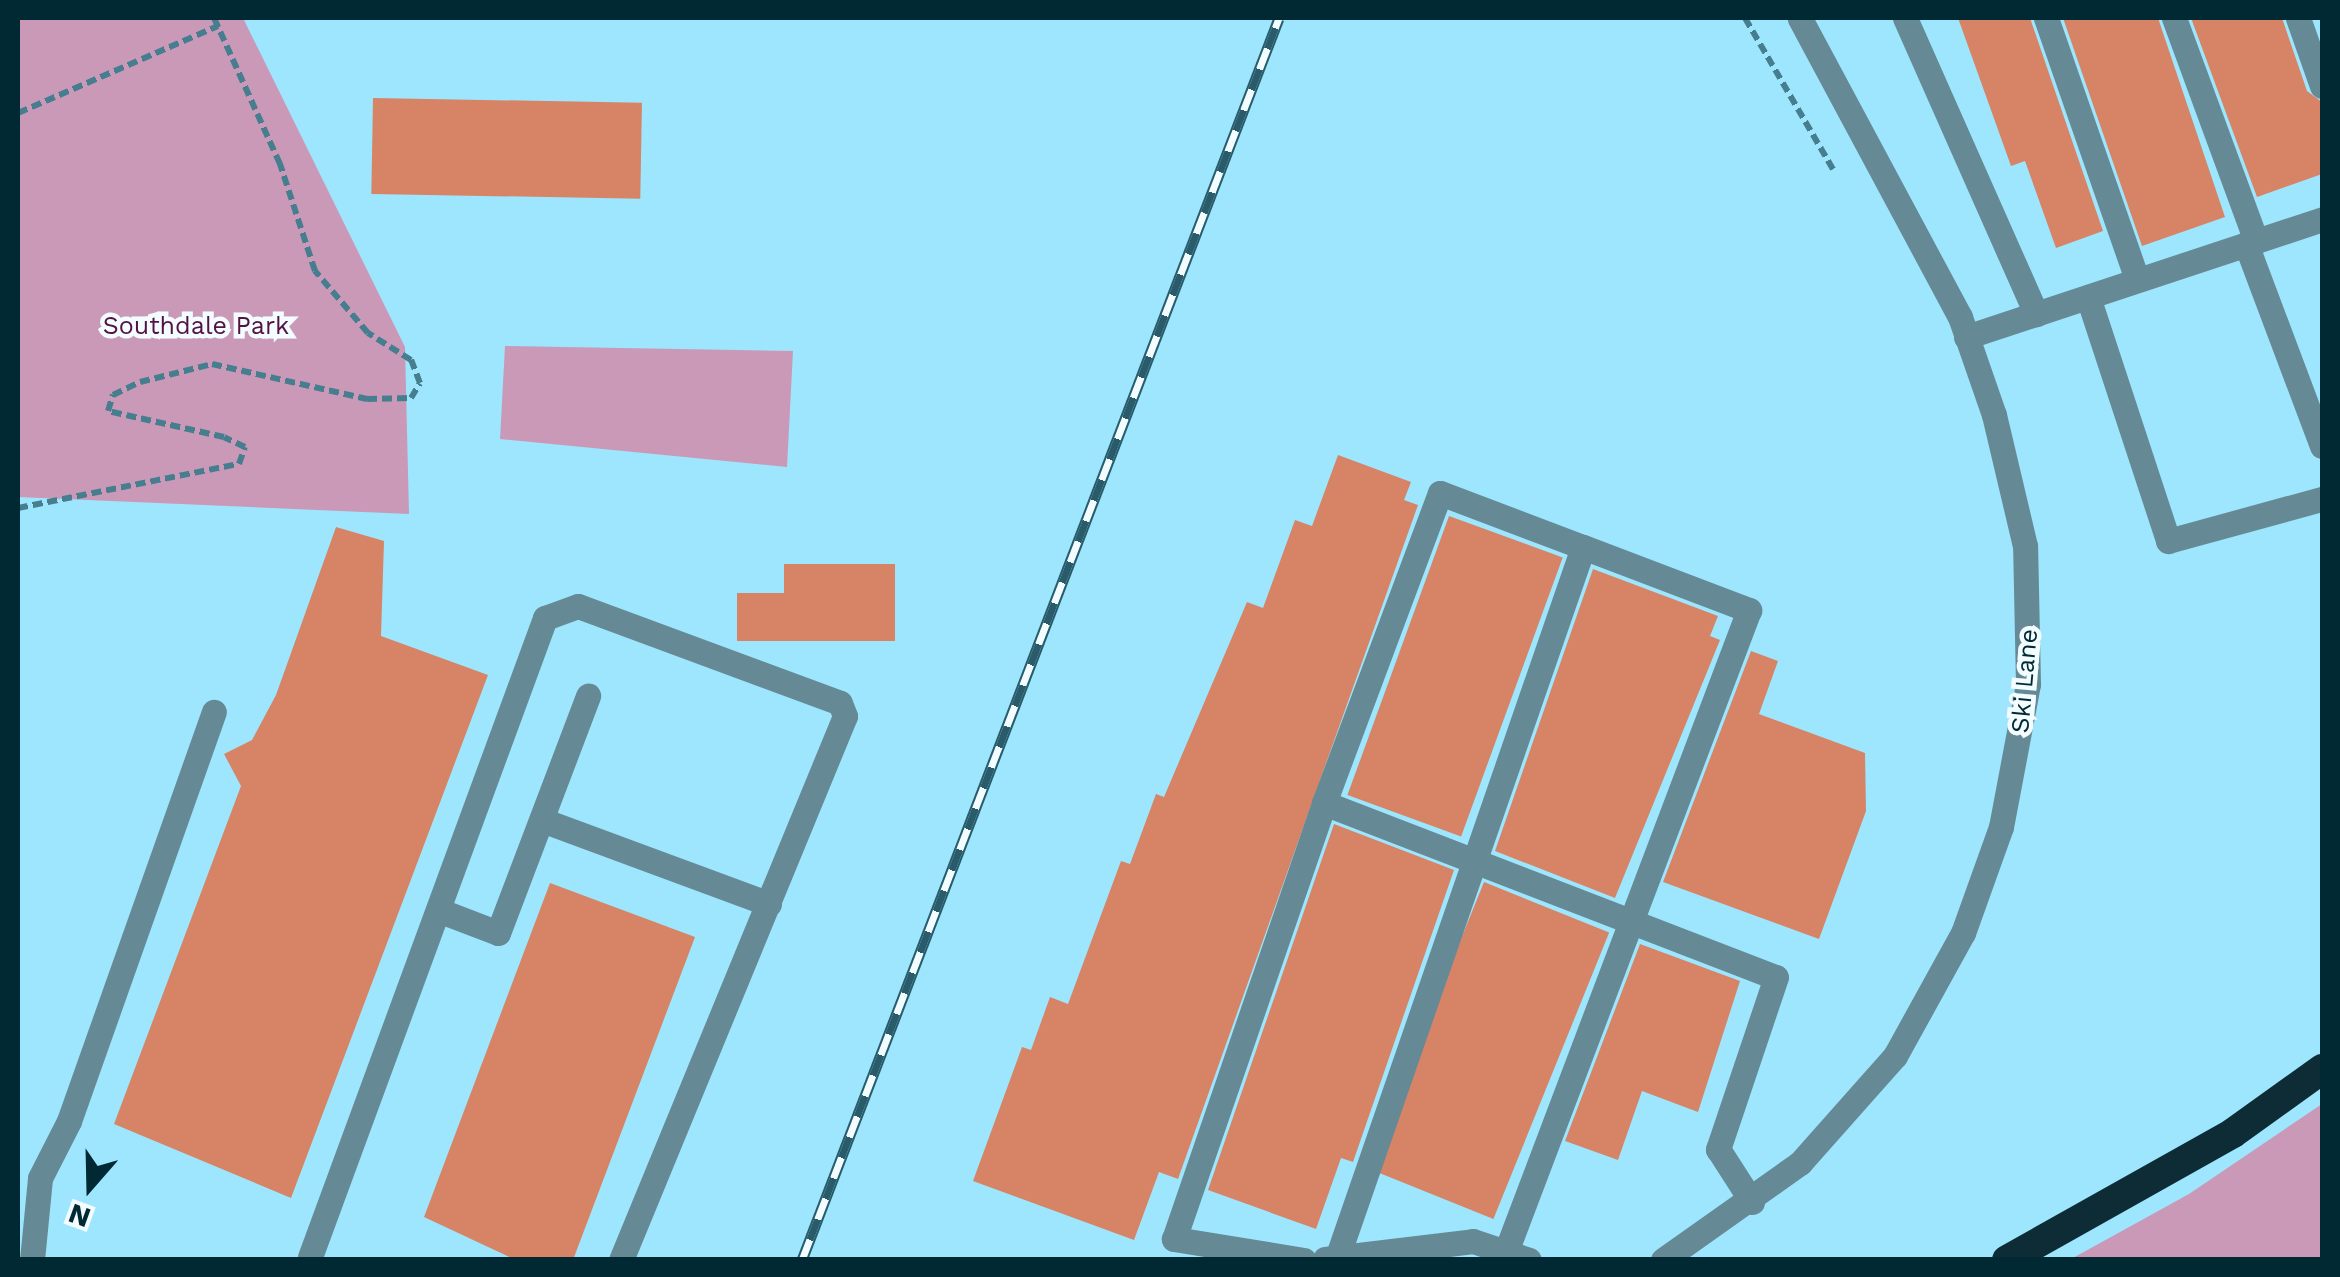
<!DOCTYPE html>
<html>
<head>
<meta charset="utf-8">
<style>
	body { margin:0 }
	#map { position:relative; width:2340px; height:1277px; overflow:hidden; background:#9de6fe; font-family:"Work Sans",sans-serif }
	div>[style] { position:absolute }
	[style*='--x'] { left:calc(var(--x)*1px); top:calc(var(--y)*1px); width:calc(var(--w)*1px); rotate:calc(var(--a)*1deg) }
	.green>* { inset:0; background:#ca99b7 }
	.building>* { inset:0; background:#d68465; transform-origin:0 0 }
	.path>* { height:6px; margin-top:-3px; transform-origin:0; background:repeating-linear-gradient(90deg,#477e8f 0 10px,transparent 0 15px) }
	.minor>* { height:25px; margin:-12.5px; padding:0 12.5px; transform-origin:12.5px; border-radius:12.5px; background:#658a96 }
	.highway>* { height:30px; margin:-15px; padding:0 15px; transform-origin:15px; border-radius:15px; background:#0d2c35 }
	.rail>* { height:11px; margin-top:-5.5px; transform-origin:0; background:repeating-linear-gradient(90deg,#f3fcff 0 22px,#2a5b6a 0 44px); box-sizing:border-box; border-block:2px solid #2a5b6a }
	span { translate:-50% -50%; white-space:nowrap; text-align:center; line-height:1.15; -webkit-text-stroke:9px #f3fcff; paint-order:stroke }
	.park-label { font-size:25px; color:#541242 }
	.street-label { font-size:25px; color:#002934 }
	.frame { position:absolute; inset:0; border:20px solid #002934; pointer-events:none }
	.north { position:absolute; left:40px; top:1137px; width:100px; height:100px; -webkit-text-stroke:8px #f3fcff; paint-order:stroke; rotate:200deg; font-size:28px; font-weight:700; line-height:40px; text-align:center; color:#002934 }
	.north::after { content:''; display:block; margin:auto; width:35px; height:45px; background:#002934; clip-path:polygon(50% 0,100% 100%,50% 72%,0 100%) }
</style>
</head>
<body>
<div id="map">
	<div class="green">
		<i style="clip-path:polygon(18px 18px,243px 18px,405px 347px,409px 514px,18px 497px)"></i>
		<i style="clip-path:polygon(505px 346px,793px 351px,787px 467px,500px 439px)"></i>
		<i style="clip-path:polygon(2322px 1104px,2322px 1259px,2071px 1259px,2189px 1194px)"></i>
	</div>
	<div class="building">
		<i style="clip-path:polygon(1958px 18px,2030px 18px,2103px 231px,2056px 248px,2025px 161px,2011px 166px)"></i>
		<i style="clip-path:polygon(2063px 18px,2158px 18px,2225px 217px,2142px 246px)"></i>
		<i style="clip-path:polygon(2191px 18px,2282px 18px,2307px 91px,2322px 102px,2322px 174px,2257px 197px)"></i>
		<i style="left:373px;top:98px;width:269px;height:96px;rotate:1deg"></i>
		<i style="clip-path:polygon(1338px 455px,1411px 482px,1404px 500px,1418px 505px,1178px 1179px,1159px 1172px,1134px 1240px,973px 1181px,1022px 1047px,1031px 1050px,1050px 997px,1068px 1004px,1121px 861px,1130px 864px,1156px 794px,1164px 797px,1247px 602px,1263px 608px,1295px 520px,1312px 526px)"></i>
		<i style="left:1449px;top:516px;width:121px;height:297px;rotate:20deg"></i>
		<i style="clip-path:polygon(336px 527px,384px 541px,381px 636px,488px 675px,291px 1198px,114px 1124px,241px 786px,224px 754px,252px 740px,276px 695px)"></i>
		<i style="clip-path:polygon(784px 564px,895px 564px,895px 641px,737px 641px,737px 593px,784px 593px)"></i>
		<i style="clip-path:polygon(1593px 569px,1718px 616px,1710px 636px,1720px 640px,1615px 898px,1495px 851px)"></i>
		<i style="clip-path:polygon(1751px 651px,1778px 661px,1759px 714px,1865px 753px,1866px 811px,1819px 939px,1663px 882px)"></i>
		<i style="clip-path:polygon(1334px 824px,1454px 870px,1353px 1162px,1341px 1158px,1316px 1229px,1208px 1190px)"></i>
		<i style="left:1484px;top:882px;width:135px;height:309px;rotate:22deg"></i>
		<i style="clip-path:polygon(550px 883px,695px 937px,573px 1260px,516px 1260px,424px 1217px)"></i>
		<i style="clip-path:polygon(1640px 944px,1740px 981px,1698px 1112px,1642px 1091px,1618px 1160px,1565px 1141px)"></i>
	</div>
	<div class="path">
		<i style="--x:1745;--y:18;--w:175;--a:59.8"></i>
		<i style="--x:18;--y:113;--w:218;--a:-23.5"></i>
		<i style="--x:18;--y:508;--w:225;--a:-11.3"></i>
		<i style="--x:239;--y:464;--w:18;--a:-71"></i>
		<i style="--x:245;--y:447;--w:23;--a:-155"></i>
		<i style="--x:224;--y:437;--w:119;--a:-167.4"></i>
		<i style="--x:108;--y:411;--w:17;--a:-73"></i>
		<i style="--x:113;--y:395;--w:30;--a:-26"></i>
		<i style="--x:140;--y:382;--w:74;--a:-14"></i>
		<i style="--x:212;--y:364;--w:159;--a:12.7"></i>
		<i style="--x:367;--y:399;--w:44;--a:-1.3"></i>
		<i style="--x:411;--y:398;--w:17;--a:-59"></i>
		<i style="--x:420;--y:383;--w:25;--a:-111"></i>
		<i style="--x:411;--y:360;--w:51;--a:-147.9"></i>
		<i style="--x:368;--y:333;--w:82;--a:-130.5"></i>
		<i style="--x:315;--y:271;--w:113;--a:-108.1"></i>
		<i style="--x:280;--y:164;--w:160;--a:-114.3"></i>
	</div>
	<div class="minor">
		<i style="--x:1905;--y:18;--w:324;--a:66.1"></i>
		<i style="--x:2046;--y:18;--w:277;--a:70.8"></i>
		<i style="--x:2174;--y:18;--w:238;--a:69.8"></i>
		<i style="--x:2298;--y:18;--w:72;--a:70.6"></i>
		<i style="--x:2246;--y:244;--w:216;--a:69.4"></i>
		<i style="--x:2088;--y:297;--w:257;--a:71.8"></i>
		<i style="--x:2168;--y:541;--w:160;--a:-15.3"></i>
		<i style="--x:1966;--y:337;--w:375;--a:-18.3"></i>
		<i style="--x:1324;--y:803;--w:331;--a:-69.5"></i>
		<i style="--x:1440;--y:493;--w:153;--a:20.7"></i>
		<i style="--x:542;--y:820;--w:242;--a:20.3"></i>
		<i style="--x:438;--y:910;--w:64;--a:21"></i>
		<i style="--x:498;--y:933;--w:254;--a:-69.2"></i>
		<i style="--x:310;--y:1257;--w:681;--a:-69.81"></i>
		<i style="--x:545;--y:618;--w:35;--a:-20"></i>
		<i style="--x:578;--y:606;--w:279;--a:20.3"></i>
		<i style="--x:840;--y:703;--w:14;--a:69"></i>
		<i style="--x:845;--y:716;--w:588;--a:112.38"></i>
		<i style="--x:1337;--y:1258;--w:752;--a:-70.91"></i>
		<i style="--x:1583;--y:547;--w:178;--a:20.8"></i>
		<i style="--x:1749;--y:610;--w:683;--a:110.74"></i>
		<i style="--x:1325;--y:1259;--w:149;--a:-6.9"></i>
		<i style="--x:1473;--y:1241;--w:59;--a:18.7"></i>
		<i style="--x:32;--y:1260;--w:82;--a:-84.4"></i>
		<i style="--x:40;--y:1178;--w:64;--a:-63"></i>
		<i style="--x:69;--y:1121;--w:434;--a:-70.5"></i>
		<i style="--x:1304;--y:1260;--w:132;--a:-170.8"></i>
		<i style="--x:1174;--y:1239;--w:461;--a:-71"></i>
		<i style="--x:1324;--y:803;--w:484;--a:21.1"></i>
		<i style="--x:1776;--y:977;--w:182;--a:108.6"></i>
		<i style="--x:1718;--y:1149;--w:63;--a:57.3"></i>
		<i style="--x:1663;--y:1260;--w:168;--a:-35.3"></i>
		<i style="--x:1800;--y:1163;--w:143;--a:-48.4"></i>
		<i style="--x:1895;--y:1056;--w:141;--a:-61.1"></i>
		<i style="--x:1963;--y:933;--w:113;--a:-70.3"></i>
		<i style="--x:2001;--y:827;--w:146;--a:-79.3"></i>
		<i style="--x:2028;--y:684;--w:138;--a:-91.2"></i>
		<i style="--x:2025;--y:546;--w:135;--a:-103.3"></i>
		<i style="--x:1994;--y:415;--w:104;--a:-109.1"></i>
		<i style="--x:1960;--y:317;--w:339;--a:-118.2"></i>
	</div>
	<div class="highway">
		<i style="--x:2007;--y:1260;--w:259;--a:-29.3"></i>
		<i style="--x:2233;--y:1133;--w:110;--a:-35.7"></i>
	</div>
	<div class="rail">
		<i style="--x:802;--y:1260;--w:1330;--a:-68.99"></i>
	</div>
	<div class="park-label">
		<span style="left:196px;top:326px">Southdale Park</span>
	</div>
	<div class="street-label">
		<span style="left:2025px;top:681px;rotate:-85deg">Ski Lane</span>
	</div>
	<div class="frame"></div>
	<div class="north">N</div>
</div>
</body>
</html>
